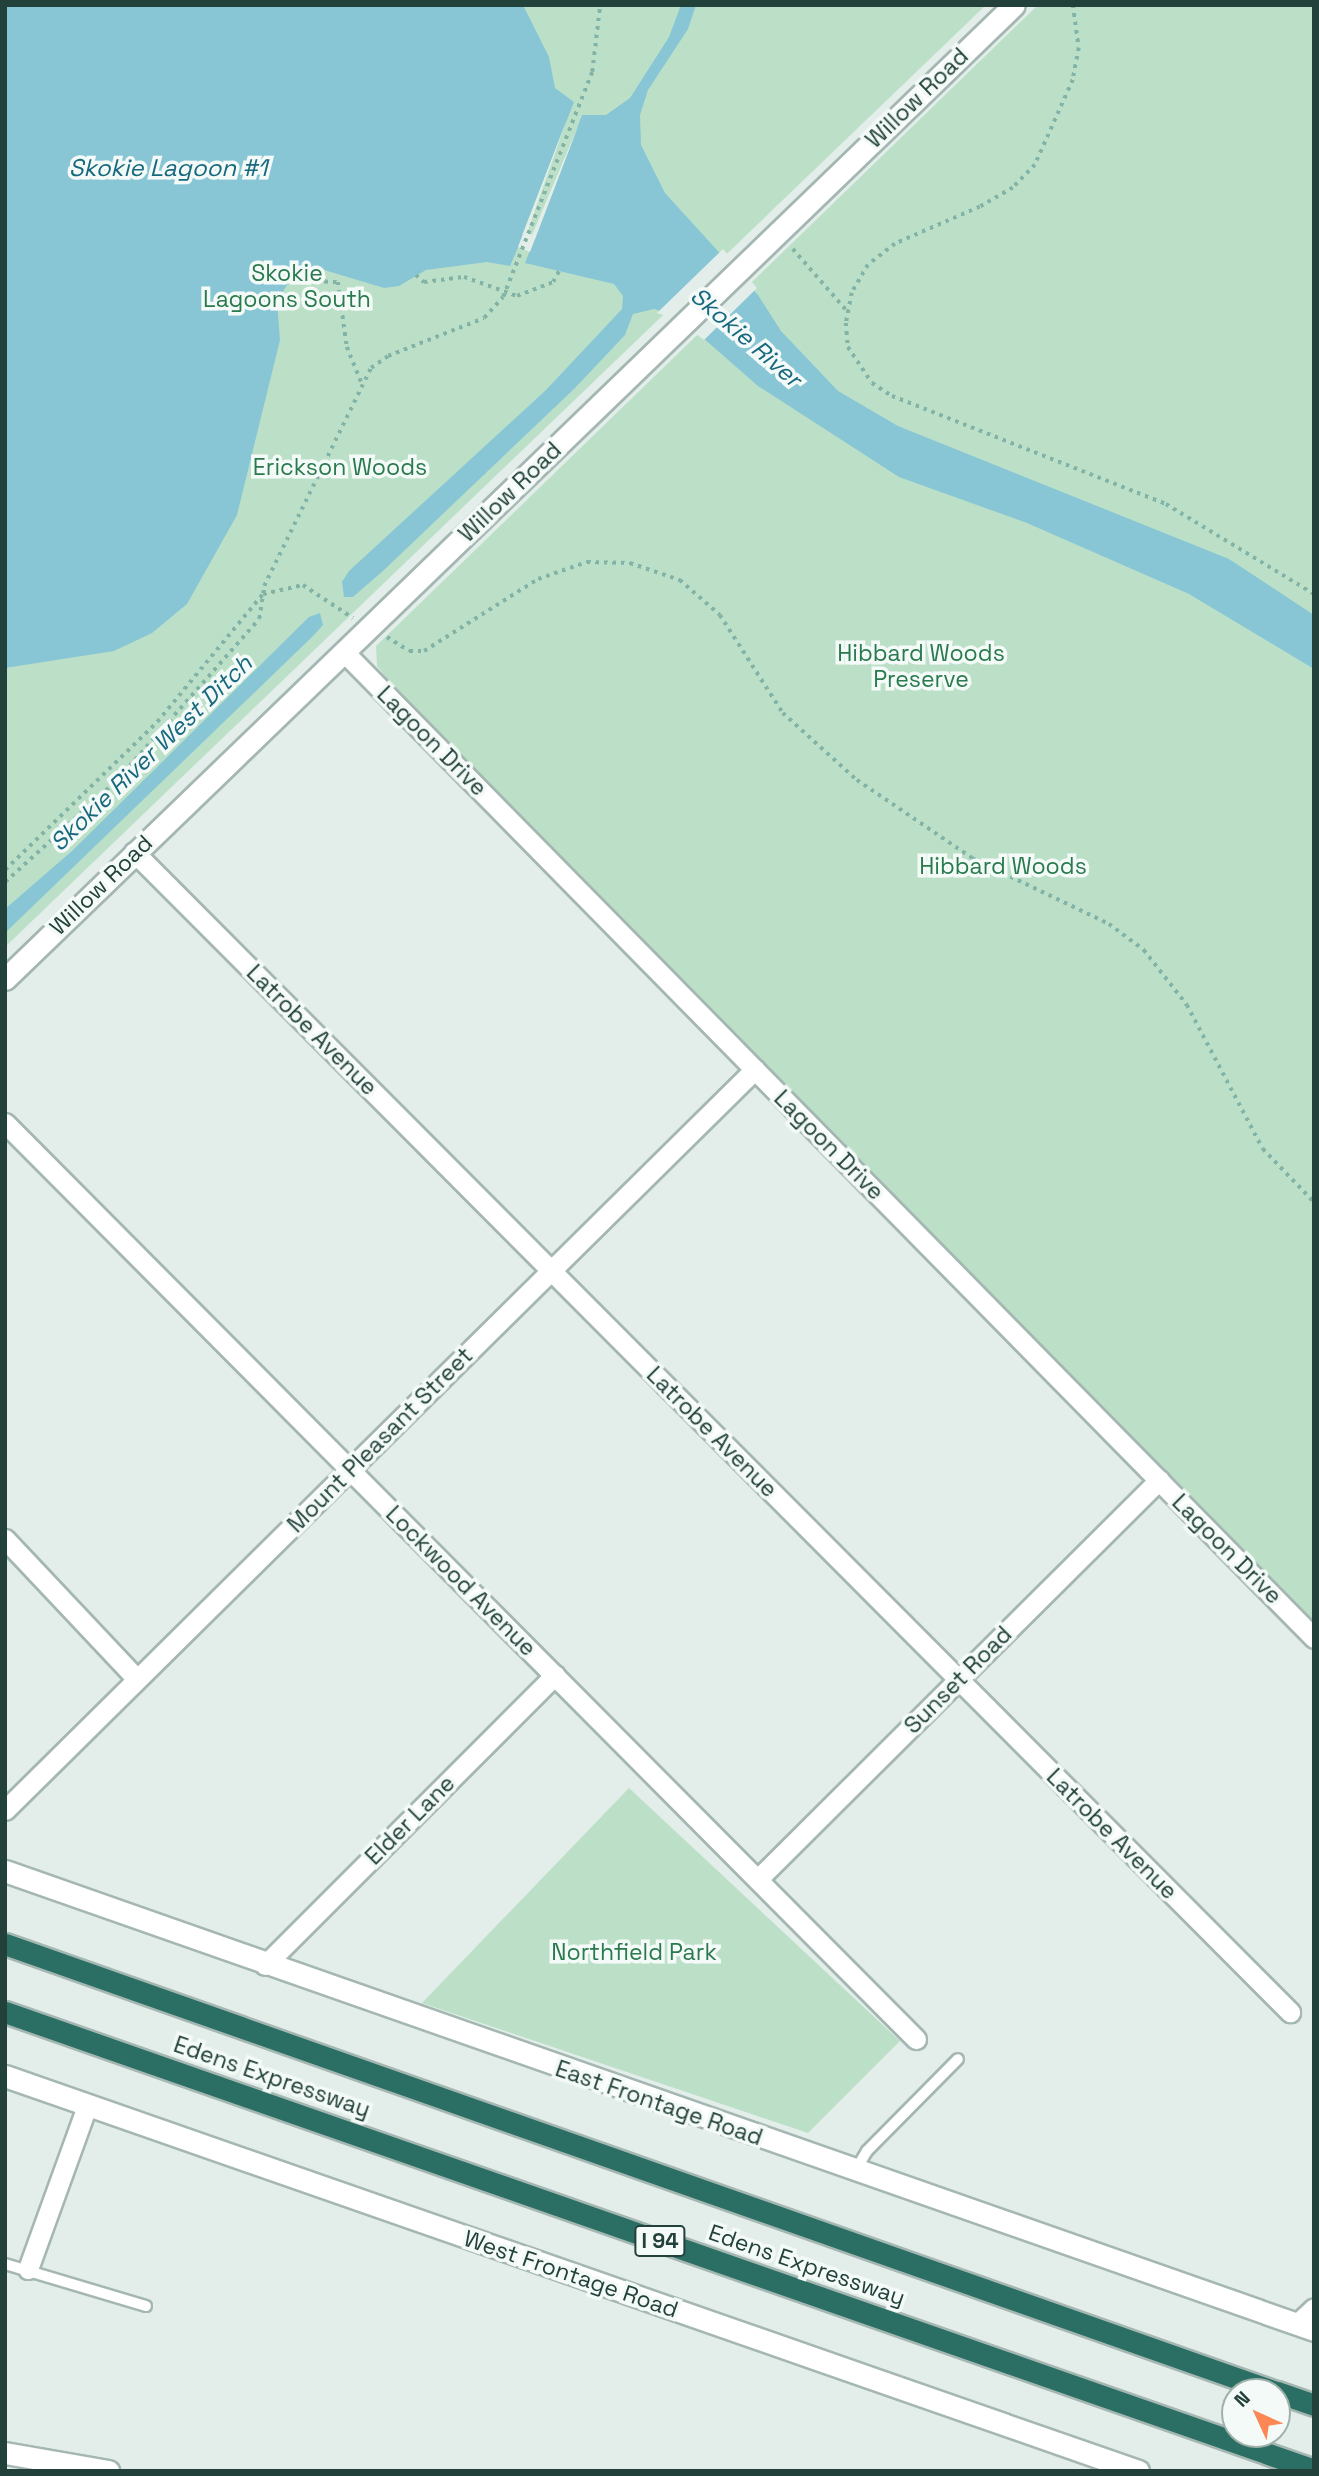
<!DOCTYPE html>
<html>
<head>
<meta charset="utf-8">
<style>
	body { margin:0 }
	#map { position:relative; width:1319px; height:2476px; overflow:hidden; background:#e3eeea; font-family:"Space Grotesk",sans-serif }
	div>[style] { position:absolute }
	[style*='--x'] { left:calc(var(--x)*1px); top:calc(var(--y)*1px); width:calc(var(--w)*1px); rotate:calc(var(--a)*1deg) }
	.green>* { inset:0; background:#bbe0c7 }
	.water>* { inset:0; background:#88c6d6 }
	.pier>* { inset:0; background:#e3eeea }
	.path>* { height:3.5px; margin-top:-1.75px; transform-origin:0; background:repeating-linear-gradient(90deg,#82b3a6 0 3.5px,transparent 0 8.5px) }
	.roads { filter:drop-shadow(2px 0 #a5b7b2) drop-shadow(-2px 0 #a5b7b2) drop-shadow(0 2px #a5b7b2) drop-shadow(0 -2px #a5b7b2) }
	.lane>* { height:10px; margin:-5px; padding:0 5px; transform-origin:5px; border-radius:5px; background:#fff }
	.street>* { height:19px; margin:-9.5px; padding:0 9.5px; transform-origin:9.5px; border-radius:9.5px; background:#fff }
	.secondary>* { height:21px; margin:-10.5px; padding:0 10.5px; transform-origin:10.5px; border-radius:10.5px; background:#fff }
	.highway>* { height:21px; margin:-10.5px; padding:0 10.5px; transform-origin:10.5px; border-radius:10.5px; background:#2b6f64 }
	span { translate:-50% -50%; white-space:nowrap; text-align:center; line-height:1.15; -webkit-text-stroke:7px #f4faf7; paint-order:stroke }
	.shield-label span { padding:2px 5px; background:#f4faf7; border:2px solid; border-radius:5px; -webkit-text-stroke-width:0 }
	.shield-label { font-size:21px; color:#22413a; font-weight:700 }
	.street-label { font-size:23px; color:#22413a }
	.park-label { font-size:23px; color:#297a4d }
	.water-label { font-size:24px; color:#186980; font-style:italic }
	.frame { position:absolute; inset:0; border:7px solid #22413a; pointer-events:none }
	.north { position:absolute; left:1221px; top:2378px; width:70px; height:70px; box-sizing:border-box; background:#f4faf7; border:2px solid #a0b0ab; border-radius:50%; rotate:315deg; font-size:19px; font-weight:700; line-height:28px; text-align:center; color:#22413a }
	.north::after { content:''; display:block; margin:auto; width:24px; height:32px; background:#fa8755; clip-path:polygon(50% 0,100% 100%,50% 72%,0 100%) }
</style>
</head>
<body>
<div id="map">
	<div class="green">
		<i style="clip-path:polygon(5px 5px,986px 5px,5px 947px)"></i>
		<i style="clip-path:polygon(1038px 5px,1314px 5px,1314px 1623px,403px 699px,377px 666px,376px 646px)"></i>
		<i style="clip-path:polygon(629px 1788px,900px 2041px,808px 2133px,422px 2003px)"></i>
	</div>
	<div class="water">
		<i style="clip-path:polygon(5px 5px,523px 5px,549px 57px,555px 88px,574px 102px,522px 235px,535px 239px,582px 115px,606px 115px,630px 98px,669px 37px,681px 5px,696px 5px,688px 29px,648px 90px,640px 115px,641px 145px,665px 193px,758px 295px,781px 331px,838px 391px,898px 426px,1229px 559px,1314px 615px,1314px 669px,1189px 594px,1027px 523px,899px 477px,758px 386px,678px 316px,654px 309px,633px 314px,625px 335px,575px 388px,384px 570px,353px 597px,344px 597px,342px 582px,349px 571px,546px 390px,622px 309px,623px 296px,614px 284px,525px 263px,531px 248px,520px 243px,510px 266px,487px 262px,426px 270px,399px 286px,384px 288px,324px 270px,294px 274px,277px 301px,280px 340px,237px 515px,187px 604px,152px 633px,114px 651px,5px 668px)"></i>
		<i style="clip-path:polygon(320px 613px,323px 625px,313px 636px,5px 933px,5px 909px,72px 851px,309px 617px)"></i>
	</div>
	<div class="pier">
		<i style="clip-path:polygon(567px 119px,527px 233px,532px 235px,579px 124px,530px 252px,518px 247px)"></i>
		<i style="clip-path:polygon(723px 249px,757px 288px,704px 340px,676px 319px,657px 313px)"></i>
	</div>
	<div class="path">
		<i style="--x:1073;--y:5;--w:43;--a:82.1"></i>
		<i style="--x:1079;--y:48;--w:33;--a:101"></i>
		<i style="--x:1073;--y:80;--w:93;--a:114.1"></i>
		<i style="--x:1035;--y:165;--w:32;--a:134"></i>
		<i style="--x:1013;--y:188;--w:38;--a:150"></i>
		<i style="--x:980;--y:207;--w:93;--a:156.5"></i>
		<i style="--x:895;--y:244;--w:34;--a:142"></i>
		<i style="--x:868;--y:265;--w:32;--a:120"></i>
		<i style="--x:852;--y:293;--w:31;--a:101"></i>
		<i style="--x:846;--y:323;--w:24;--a:85"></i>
		<i style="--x:848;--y:347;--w:43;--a:56.3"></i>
		<i style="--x:872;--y:383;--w:24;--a:33"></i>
		<i style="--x:892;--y:396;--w:295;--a:21.5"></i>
		<i style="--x:1166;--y:504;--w:173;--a:31.3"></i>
		<i style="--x:793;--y:249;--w:84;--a:48.9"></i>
		<i style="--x:416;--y:275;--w:11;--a:41"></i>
		<i style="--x:424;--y:282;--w:40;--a:-7.1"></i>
		<i style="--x:464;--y:277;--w:56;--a:19.7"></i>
		<i style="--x:517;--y:296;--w:39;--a:-21"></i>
		<i style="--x:553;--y:282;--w:15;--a:-62"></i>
		<i style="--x:316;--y:281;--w:22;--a:3"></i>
		<i style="--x:338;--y:282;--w:66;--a:82.1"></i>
		<i style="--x:347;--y:347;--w:38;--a:68"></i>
		<i style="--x:387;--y:637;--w:26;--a:32"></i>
		<i style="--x:409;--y:651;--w:15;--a:0"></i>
		<i style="--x:424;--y:651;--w:135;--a:-32.3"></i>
		<i style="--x:538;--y:579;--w:52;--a:-19.1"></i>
		<i style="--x:587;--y:562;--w:43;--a:1.3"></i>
		<i style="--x:630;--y:563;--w:53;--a:18.8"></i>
		<i style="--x:680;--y:580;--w:53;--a:41.2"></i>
		<i style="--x:720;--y:615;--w:117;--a:57.3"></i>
		<i style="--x:783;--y:713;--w:100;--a:42.2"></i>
		<i style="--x:857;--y:780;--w:139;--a:34.1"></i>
		<i style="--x:972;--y:858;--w:152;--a:25.7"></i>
		<i style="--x:1109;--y:924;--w:44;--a:36.6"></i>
		<i style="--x:1144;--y:950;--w:70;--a:52"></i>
		<i style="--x:1187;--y:1005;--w:163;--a:62.2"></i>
		<i style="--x:1263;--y:1149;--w:74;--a:46.1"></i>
		<i style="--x:5;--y:870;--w:212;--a:-44.2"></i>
		<i style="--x:157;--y:722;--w:166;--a:-50.4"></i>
		<i style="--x:263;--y:594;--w:41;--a:-12.7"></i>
		<i style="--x:303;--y:585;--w:60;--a:33.4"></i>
		<i style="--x:5;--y:882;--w:153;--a:-42.3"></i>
		<i style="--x:118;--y:779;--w:213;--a:-48.6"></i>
		<i style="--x:259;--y:619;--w:33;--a:-81"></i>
		<i style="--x:264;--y:586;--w:243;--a:-63.9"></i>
		<i style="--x:371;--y:368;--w:21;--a:-35"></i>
		<i style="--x:388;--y:356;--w:103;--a:-21.6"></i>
		<i style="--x:484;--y:318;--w:28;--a:-48"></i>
		<i style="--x:503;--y:297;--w:242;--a:-68.4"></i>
		<i style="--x:592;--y:72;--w:67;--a:-83.2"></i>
	</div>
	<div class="roads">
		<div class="lane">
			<i style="--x:855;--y:2171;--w:23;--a:-59"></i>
			<i style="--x:867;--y:2151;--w:129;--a:-45.3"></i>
			<i style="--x:5;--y:2264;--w:147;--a:16.6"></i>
		</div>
		<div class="street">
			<i style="--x:345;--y:653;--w:1382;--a:45.47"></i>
			<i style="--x:134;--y:852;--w:1638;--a:45.1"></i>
			<i style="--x:5;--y:1123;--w:1292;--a:45.16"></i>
			<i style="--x:5;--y:1539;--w:192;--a:46.7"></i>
			<i style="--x:5;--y:1810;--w:1054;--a:-44.65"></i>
			<i style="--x:758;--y:1879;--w:566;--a:-44.86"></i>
			<i style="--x:265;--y:1965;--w:410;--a:-45"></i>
			<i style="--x:28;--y:2269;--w:173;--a:-70.1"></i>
			<i style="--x:1297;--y:2324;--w:23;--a:-43"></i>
		</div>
		<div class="secondary">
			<i style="--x:5;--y:979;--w:1402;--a:-43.99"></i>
			<i style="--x:5;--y:1871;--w:1387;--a:19.32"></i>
			<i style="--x:5;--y:2076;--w:1200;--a:19.22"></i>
			<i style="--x:5;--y:2453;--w:105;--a:9.9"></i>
		</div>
		<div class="highway">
			<i style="--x:5;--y:1944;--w:1348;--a:19.42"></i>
			<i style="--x:5;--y:2012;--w:1387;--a:19.28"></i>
			<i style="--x:1277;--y:2392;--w:39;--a:19"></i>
		</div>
	</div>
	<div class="shield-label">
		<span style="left:660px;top:2241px">I 94</span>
	</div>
	<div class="street-label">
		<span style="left:917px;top:98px;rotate:-44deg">Willow Road</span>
		<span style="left:510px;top:492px;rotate:-44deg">Willow Road</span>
		<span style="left:432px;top:741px;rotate:45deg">Lagoon Drive</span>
		<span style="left:101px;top:885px;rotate:-44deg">Willow Road</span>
		<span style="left:312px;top:1030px;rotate:45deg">Latrobe Avenue</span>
		<span style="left:829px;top:1145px;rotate:45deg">Lagoon Drive</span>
		<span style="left:712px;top:1432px;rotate:45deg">Latrobe Avenue</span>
		<span style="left:380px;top:1440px;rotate:-45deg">Mount Pleasant Street</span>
		<span style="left:1227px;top:1549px;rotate:45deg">Lagoon Drive</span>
		<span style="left:461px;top:1581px;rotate:45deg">Lockwood Avenue</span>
		<span style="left:958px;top:1680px;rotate:-45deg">Sunset Road</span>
		<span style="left:410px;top:1820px;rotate:-45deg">Elder Lane</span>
		<span style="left:1112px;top:1834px;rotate:45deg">Latrobe Avenue</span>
		<span style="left:272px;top:2077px;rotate:19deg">Edens Expressway</span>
		<span style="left:659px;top:2103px;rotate:19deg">East Frontage Road</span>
		<span style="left:807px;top:2265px;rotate:19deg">Edens Expressway</span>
		<span style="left:571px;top:2274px;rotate:19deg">West Frontage Road</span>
	</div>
	<div class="park-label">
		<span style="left:287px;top:286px">Skokie<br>Lagoons South</span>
		<span style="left:340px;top:467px">Erickson Woods</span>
		<span style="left:921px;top:666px">Hibbard Woods<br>Preserve</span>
		<span style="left:1003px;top:866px">Hibbard Woods</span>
		<span style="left:634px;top:1952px">Northfield Park</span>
	</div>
	<div class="water-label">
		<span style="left:168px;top:168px">Skokie Lagoon #1</span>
		<span style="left:746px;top:337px;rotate:41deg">Skokie River</span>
		<span style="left:151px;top:753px;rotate:-44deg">Skokie River West Ditch</span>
	</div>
	<div class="frame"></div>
	<div class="north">N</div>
</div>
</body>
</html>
